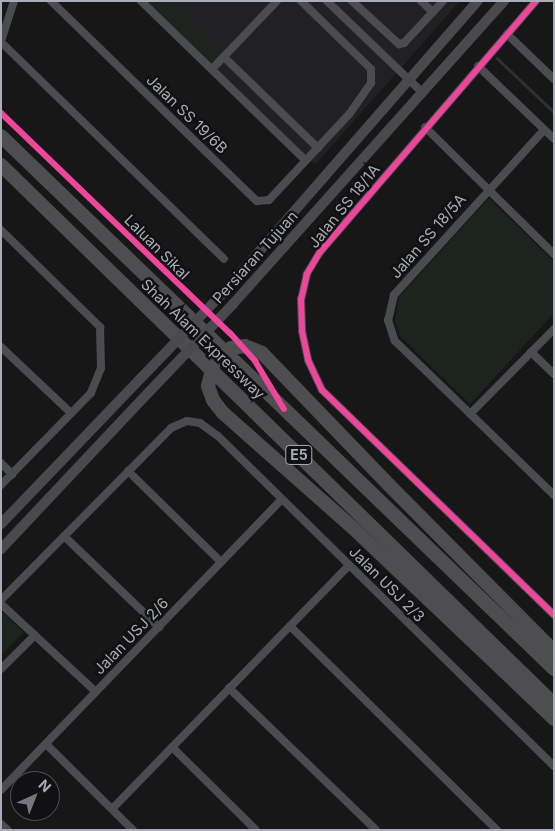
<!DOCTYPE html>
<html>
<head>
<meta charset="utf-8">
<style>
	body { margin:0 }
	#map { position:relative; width:555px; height:831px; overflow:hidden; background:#171717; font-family:Inter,sans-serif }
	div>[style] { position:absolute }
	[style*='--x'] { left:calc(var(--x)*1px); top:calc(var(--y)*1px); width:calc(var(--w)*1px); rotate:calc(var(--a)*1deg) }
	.built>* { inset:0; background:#212123 }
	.green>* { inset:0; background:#1d241e }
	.stream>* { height:2.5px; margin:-1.25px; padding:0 1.25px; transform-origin:1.25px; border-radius:1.25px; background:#2a3239 }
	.minor>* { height:8px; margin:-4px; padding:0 4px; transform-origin:4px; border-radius:4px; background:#4b4c50 }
	.secondary>* { height:10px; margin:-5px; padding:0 5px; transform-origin:5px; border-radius:5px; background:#4a4a4e }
	.motorway>* { height:14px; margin:-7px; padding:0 7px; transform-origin:7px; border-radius:7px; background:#4e4e51 }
	.secondary-bridge>* { height:10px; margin:-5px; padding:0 5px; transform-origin:5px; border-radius:5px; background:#4a4a4e }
	.motorway-bridge>* { height:14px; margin:-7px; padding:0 7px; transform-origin:7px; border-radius:7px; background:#4e4e51 }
	.cycleway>* { height:6px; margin:-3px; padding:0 3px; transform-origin:3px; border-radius:3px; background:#ed469a }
	span { translate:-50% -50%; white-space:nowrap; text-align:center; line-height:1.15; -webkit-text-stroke:5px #111113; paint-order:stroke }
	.shield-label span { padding:1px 4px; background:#111113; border:1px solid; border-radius:4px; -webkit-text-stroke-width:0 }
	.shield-label { font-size:14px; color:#a8adb8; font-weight:700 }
	.street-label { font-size:15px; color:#a8adb8 }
	.frame { position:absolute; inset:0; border:2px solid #a8adb8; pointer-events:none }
	.north { position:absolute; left:10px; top:771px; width:50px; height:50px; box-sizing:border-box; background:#111113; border:1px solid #4d4f55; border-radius:50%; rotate:44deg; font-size:14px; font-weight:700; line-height:20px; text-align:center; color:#a8adb8 }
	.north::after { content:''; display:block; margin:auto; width:18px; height:22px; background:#757880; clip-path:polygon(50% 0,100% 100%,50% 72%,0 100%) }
</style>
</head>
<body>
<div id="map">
	<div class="built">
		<i style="clip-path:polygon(144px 1px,460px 1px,315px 165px)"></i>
	</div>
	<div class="green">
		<i style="clip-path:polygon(148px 1px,167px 1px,219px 52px,210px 62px)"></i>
		<i style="clip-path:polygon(489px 198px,554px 262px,554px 313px,470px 404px,400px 336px,395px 320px,399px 297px)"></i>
		<i style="clip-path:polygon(1px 611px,24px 632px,1px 655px)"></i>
	</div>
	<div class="stream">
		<i style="--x:497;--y:58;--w:79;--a:43.5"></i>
	</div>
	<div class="minor">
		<i style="--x:51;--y:1;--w:287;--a:44.2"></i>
		<i style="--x:257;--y:201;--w:12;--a:-5"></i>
		<i style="--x:269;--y:200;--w:119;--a:-47"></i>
		<i style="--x:350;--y:113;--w:37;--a:-55"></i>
		<i style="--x:371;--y:83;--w:14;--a:-90"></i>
		<i style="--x:371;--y:69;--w:98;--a:-135.8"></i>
		<i style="--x:141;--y:1;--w:228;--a:44.1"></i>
		<i style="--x:327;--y:1;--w:133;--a:43.8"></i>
		<i style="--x:352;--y:1;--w:64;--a:42.5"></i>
		<i style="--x:399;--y:44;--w:5;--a:-11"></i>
		<i style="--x:404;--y:43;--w:57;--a:-47.1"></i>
		<i style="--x:421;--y:1;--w:16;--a:43"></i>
		<i style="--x:536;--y:1;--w:331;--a:130.7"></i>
		<i style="--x:320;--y:252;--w:26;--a:121"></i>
		<i style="--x:307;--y:274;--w:26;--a:103"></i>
		<i style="--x:301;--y:299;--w:32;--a:88"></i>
		<i style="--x:302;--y:331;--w:30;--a:78"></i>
		<i style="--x:308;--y:360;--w:33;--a:65"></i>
		<i style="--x:322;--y:390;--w:323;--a:44.1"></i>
		<i style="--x:507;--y:34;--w:65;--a:43.8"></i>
		<i style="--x:1;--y:41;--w:42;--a:-72"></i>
		<i style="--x:1;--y:42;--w:311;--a:44.2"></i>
		<i style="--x:224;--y:57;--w:131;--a:44.1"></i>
		<i style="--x:478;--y:66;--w:105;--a:43.8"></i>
		<i style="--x:212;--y:69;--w:94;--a:-46.3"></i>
		<i style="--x:425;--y:127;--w:181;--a:44.6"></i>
		<i style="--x:544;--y:130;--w:223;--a:132.3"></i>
		<i style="--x:394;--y:295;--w:26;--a:103"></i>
		<i style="--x:388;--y:320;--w:22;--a:72"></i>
		<i style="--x:395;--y:341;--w:221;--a:44.1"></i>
		<i style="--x:1;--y:230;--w:139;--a:44.4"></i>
		<i style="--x:100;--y:327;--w:41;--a:88.6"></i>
		<i style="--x:101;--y:368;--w:27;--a:112"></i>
		<i style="--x:91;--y:393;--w:129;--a:134.4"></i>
		<i style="--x:1;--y:347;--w:96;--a:43.3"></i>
		<i style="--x:531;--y:352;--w:32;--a:44"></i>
		<i style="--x:470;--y:414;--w:120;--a:-45.3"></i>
		<i style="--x:1;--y:463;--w:16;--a:45"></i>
		<i style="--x:128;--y:471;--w:130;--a:44.4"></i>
		<i style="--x:64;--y:536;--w:132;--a:43.8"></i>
		<i style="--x:1;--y:600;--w:242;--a:-45.3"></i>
		<i style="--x:171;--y:428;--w:17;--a:-24"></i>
		<i style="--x:187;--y:421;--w:13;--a:9"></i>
		<i style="--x:200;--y:423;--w:22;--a:36"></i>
		<i style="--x:218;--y:436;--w:471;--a:44.5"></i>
		<i style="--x:1;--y:604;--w:129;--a:42.8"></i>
		<i style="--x:290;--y:626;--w:291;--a:44.6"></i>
		<i style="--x:1;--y:669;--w:48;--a:-45"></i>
		<i style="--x:229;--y:688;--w:204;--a:44"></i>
		<i style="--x:46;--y:744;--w:122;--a:44.7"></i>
		<i style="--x:172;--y:747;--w:118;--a:44.7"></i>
		<i style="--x:1;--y:790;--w:403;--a:-46"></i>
		<i style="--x:112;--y:809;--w:339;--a:-45.8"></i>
		<i style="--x:1;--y:824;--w:9;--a:41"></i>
	</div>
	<div class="secondary">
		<i style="--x:222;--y:294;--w:389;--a:-48.9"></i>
		<i style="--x:233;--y:304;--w:407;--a:-48.2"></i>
		<i style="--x:1;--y:524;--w:204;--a:-46.2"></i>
		<i style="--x:1;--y:549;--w:216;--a:-46.7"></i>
	</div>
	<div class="motorway">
		<i style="--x:1;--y:136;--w:768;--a:43.94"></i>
		<i style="--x:1;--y:165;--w:772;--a:44.27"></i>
		<i style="--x:389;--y:485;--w:234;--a:45.2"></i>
		<i style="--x:352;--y:527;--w:279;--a:43.5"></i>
	</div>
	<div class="secondary-bridge">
		<i style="--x:142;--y:377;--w:115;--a:-46.1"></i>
		<i style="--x:149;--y:392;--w:122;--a:-46.3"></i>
	</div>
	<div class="motorway-bridge">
		<i style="--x:352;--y:527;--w:172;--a:-138.5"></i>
		<i style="--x:223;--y:413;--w:16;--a:-128"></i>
		<i style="--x:213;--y:400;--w:15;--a:-110"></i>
		<i style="--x:208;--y:386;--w:30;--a:-76"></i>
		<i style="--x:215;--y:357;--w:18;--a:-29"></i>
		<i style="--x:231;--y:348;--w:14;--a:-8"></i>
		<i style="--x:245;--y:346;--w:18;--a:22"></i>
		<i style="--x:262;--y:353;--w:183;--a:46.1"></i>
	</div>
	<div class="cycleway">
		<i style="--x:536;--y:1;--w:331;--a:130.7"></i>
		<i style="--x:320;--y:252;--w:26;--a:121"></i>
		<i style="--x:307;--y:274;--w:26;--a:103"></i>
		<i style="--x:301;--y:299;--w:32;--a:88"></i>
		<i style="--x:302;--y:331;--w:30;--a:78"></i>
		<i style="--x:308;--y:360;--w:33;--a:65"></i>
		<i style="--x:322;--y:390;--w:323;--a:44.1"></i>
		<i style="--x:1;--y:113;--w:318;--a:43.9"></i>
		<i style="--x:230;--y:333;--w:38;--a:48"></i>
		<i style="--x:255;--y:361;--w:56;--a:58.9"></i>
	</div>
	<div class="shield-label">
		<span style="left:299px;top:455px">E5</span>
	</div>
	<div class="street-label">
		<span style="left:187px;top:114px;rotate:44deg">Jalan SS 19/6B</span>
		<span style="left:344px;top:206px;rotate:-51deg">Jalan SS 18/1A</span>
		<span style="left:428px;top:236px;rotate:-49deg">Jalan SS 18/5A</span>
		<span style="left:157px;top:247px;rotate:45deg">Laluan Sikal</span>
		<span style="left:255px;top:257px;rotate:-48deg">Persiaran Tujuan</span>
		<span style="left:203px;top:339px;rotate:44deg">Shah Alam Expressway</span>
		<span style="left:387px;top:584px;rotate:45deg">Jalan USJ 2/3</span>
		<span style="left:131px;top:636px;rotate:-46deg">Jalan USJ 2/6</span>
	</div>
	<div class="frame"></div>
	<div class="north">N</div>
</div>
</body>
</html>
